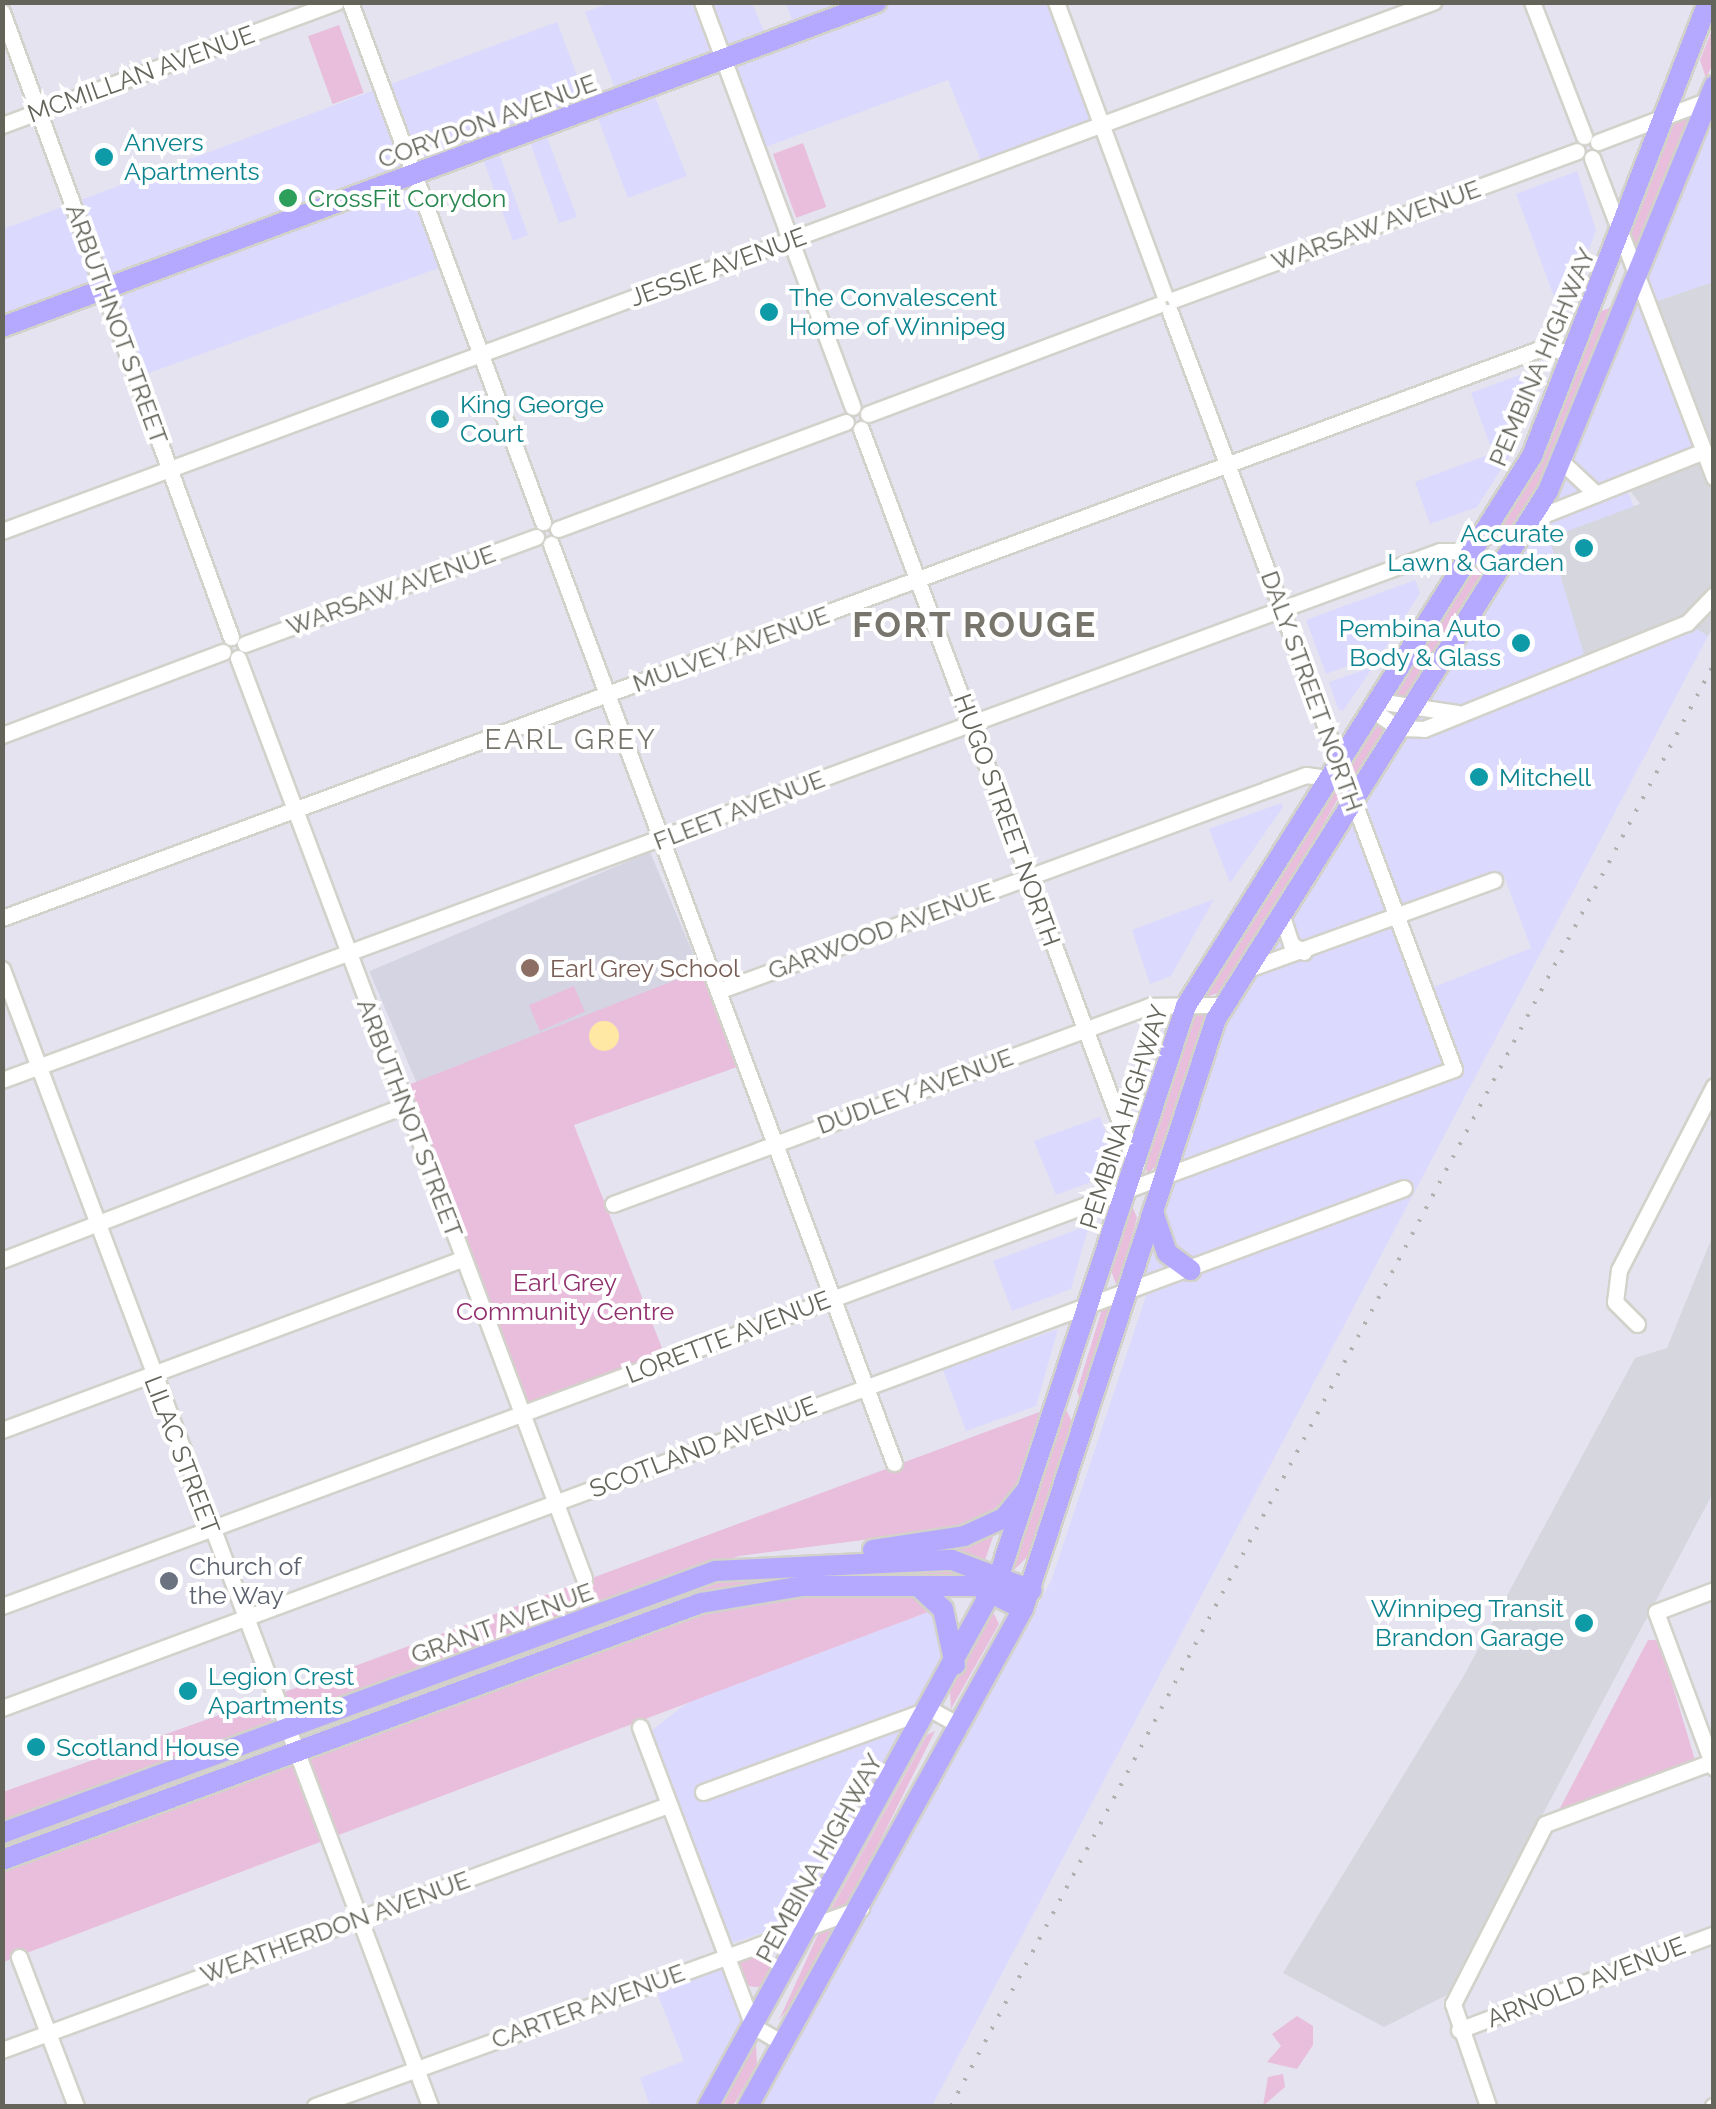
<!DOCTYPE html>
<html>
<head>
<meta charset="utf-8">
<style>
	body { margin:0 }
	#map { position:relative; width:1716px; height:2109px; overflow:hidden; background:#e4e3ef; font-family:Raleway,sans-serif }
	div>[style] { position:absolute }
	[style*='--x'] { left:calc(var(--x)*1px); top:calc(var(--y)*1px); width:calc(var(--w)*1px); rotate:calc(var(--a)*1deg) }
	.commercial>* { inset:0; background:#dcd9ff }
	.industrial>* { inset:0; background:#d6d6de }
	.education>* { inset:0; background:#d5d4e2; transform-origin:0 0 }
	.green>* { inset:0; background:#e9bedc; transform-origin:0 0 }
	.round { border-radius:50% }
	.water>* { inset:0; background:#ffe8a4 }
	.roads { filter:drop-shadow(2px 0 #d2d1ca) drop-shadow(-2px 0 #d2d1ca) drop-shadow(0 2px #d2d1ca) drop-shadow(0 -2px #d2d1ca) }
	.minor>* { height:15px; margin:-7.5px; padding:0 7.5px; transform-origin:7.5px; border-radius:7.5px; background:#fff }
	.major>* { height:20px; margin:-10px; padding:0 10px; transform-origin:10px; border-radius:10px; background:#b5a9ff }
	.rail>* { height:4px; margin-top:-2px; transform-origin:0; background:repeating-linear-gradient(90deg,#b1b0ae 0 2.5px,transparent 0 14.5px) }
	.dots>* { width:28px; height:28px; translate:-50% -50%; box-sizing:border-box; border:5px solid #fff; border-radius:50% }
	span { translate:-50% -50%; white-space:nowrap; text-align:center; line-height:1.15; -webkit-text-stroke:8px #fff; paint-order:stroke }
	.street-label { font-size:25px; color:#65645b }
	.culture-label { font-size:25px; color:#0d838f }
	.left { translate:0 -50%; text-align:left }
	.right { translate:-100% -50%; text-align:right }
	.leisure-label { font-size:25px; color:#27864d }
	.education-label { font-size:25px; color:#785e54 }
	.park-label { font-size:25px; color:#90306e }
	.worship-label { font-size:25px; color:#5b616d }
	.neighbourhood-label { font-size:28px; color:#77756c; letter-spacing:2.5px }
	.district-label { font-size:35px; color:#77756c; font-weight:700; letter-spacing:2.5px }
	.frame { position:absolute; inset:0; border:5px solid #65645b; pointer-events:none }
</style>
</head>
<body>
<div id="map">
	<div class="commercial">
		<i style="clip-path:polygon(610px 3px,752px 3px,769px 43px,796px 32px,786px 3px,1056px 3px,1101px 125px,984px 168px,948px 80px,757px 150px,723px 61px,651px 87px,687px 176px,628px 198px,594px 108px,619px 98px,585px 12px)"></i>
		<i style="clip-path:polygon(557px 22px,590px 110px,543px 127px,577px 217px,559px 223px,527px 134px,496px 145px,528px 235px,513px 241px,480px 151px,414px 175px,447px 265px,138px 377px,104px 288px,3px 327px,3px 229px)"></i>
		<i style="clip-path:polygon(evenodd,1713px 98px,1713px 282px,1649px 304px,1704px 451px,1623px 482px,1687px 623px,1708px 636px,932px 2106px,761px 2106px,1051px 1581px,1149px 1287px,1129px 1293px,1204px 1046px,1497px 581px,1713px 98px,1504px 876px,1531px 948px,1424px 991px,1396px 916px,1504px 876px)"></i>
		<i style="clip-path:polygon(1577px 171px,1596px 230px,1563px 321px,1516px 194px)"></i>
		<i style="clip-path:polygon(1544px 366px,1516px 435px,1490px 445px,1471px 393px)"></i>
		<i style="clip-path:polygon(1504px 449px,1511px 454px,1477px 507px,1430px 524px,1415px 482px)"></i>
		<i style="clip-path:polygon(1415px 580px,1420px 593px,1382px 653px,1326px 674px,1306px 620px)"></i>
		<i style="clip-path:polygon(1373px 667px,1343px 711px,1338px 709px,1329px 682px)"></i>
		<i style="clip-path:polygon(1281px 803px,1283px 807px,1230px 883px,1209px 829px)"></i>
		<i style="clip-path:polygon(1214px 899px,1171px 976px,1150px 984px,1132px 930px)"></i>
		<i style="clip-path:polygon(1100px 1117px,1113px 1153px,1107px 1176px,1056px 1195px,1034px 1141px)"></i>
		<i style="clip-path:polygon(1089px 1225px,1071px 1289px,1012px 1311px,993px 1261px)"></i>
		<i style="clip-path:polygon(1058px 1329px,1036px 1406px,966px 1431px,943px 1370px)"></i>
		<i style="clip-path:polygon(936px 1609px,942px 1660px,796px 1922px,732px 1943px,651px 1731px,687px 1703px)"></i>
		<i style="clip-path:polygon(720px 1962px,741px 2023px,694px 2106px,650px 2106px,640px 2078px,684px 2061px,654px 1985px)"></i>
	</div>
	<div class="industrial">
		<i style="clip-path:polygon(1713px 282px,1714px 625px,1708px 636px,1687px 623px,1586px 661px,1549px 538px,1640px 504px,1623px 481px,1703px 451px,1649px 304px)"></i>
		<i style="clip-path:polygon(1713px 1235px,1713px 1493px,1447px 1995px,1384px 2027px,1283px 1973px,1462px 1679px,1635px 1358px,1667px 1348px)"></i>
	</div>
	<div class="education">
		<i style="left:650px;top:852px;width:129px;height:305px;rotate:67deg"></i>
	</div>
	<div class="green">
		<i style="left:339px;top:25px;width:72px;height:33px;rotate:70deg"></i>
		<i style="clip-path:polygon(1713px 27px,1713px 64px,1706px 78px,1700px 60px)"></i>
		<i style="clip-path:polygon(1695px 111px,1638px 259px,1628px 235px,1671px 119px)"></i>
		<i style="left:803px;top:143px;width:68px;height:32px;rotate:70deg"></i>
		<i style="clip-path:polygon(1612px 307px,1572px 427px,1513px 540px,1488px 546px,1539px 464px,1596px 313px)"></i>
		<i style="clip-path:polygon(1478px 559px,1500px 560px,1410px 698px,1395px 697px)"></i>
		<i style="clip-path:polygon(1377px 719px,1388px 732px,1354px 783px,1348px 761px)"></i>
		<i style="clip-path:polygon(1336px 778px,1338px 799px,1282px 895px,1218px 993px,1196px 1000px)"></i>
		<i style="clip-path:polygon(701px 970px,737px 1067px,574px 1125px,664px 1353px,526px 1404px,403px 1087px)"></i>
		<i style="left:574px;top:986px;width:28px;height:49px;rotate:67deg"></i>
		<i style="clip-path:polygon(1209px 1013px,1162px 1159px,1148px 1174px,1142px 1159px,1188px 1014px)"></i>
		<i style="clip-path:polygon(1130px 1200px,1137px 1218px,1117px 1286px,1109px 1266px)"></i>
		<i style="clip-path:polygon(1117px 1304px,1085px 1411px,1077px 1391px,1102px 1309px)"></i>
		<i style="clip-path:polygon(1065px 1408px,1078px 1433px,1044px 1540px,1013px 1571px)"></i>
		<i style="clip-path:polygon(1042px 1411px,1015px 1492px,972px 1526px,739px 1556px,298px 1716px,282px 1693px)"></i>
		<i style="clip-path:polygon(994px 1534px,984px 1563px,932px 1551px,932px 1548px)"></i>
		<i style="clip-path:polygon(951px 1568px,972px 1576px,730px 1587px,313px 1731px,732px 1578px)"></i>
		<i style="clip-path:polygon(911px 1594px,936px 1609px,3px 1962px,3px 1869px,686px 1617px,775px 1596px)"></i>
		<i style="clip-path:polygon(993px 1612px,999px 1624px,951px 1709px,950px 1691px)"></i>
		<i style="clip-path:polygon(1648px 1640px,1659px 1640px,1695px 1760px,1558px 1812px)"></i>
		<i style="clip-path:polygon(267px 1698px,272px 1723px,3px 1826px,3px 1792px)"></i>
		<i style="clip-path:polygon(935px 1731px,847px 1907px,828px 1915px,927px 1735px)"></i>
		<i style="clip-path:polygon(228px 1760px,157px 1796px,3px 1852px,3px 1844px)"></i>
		<i style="clip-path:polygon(839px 1924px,804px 1988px,779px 2020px,820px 1930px)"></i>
		<i class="round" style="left:738px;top:1951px;width:36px;height:36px"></i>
		<i style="clip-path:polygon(1297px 2016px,1313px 2026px,1313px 2045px,1297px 2069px,1267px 2062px,1281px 2046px,1272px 2034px)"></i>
		<i style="clip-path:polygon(756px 2045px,757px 2064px,733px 2106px,719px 2106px)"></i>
		<i style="clip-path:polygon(1283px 2074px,1285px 2087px,1263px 2106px,1268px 2077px)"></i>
	</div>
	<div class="water">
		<i class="round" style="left:589px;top:1021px;width:30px;height:30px"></i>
	</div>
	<div class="roads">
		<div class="minor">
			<i style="--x:350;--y:2;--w:555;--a:69.64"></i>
			<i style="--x:702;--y:2;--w:432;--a:69.6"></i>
			<i style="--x:1056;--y:2;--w:311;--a:69.7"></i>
			<i style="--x:1532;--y:2;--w:144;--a:68.8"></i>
			<i style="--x:2;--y:12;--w:666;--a:69.88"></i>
			<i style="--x:2;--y:125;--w:356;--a:-20.2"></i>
			<i style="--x:1598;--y:142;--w:121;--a:-20.8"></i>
			<i style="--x:1592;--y:158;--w:342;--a:69.1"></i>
			<i style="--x:1175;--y:299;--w:428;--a:-20.2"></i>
			<i style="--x:868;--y:414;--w:310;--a:-20.6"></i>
			<i style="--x:861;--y:429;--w:786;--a:69.51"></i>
			<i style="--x:1563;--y:463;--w:45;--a:43.2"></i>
			<i style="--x:1533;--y:519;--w:184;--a:-21.7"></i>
			<i style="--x:558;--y:529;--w:307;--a:-20.4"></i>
			<i style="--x:2;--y:531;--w:1526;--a:-20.29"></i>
			<i style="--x:551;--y:544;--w:981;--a:69.53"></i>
			<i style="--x:245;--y:644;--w:310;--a:-20.2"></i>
			<i style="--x:238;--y:658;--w:983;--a:69.39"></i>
			<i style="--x:1377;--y:701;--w:81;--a:8.5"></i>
			<i style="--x:1372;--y:710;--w:32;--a:34"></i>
			<i style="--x:1399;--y:728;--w:25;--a:2"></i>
			<i style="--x:1424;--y:729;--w:284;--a:-22"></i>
			<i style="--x:1687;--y:623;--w:39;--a:-46"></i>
			<i style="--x:2;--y:735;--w:236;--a:-20.6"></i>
			<i style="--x:1281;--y:913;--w:33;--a:72"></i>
			<i style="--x:1291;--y:944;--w:15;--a:32"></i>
			<i style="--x:2;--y:918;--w:1645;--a:-20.31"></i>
			<i style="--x:1545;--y:347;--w:29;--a:14"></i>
			<i style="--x:2;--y:969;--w:1215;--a:69.37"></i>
			<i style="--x:1243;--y:971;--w:267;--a:-19.9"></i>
			<i style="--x:718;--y:991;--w:626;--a:-20.17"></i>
			<i style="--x:1306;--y:775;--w:21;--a:8"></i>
			<i style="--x:2;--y:1080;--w:1532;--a:-20.2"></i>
			<i style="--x:1440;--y:551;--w:36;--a:0"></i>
			<i style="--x:613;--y:1204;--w:571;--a:-20.27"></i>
			<i style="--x:1149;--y:1006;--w:74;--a:-0.8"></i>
			<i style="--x:2;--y:1260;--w:432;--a:-21"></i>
			<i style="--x:1637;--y:1324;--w:31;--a:-135"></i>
			<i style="--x:1615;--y:1302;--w:32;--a:-83"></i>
			<i style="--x:1619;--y:1270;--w:207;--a:-62.7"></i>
			<i style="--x:2;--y:1430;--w:492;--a:-20.4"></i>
			<i style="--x:1714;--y:1590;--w:62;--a:159.2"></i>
			<i style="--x:1656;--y:1612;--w:166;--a:69.6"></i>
			<i style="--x:2;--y:1606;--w:1548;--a:-20.3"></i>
			<i style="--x:1454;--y:1069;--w:809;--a:-110.56"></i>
			<i style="--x:2;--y:1708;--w:1495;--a:-20.35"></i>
			<i style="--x:640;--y:1727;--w:320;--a:69.3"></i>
			<i style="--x:753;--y:2026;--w:34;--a:30"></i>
			<i style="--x:703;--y:1792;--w:242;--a:-20.1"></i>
			<i style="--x:930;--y:1709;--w:35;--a:29"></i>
			<i style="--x:19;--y:1957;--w:160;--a:69.1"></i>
			<i style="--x:1459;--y:2030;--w:272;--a:-20.6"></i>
			<i style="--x:2;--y:2050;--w:710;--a:-20.2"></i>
			<i style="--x:315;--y:2106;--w:581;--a:-19.93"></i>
			<i style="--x:1488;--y:2106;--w:108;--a:-108.9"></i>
			<i style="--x:1453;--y:2004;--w:202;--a:-62.9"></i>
			<i style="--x:1545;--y:1824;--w:180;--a:-20.4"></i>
			<i style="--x:1713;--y:2106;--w:1;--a:0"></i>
		</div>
		<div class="major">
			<i style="--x:2;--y:327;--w:933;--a:-20.38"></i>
			<i style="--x:1153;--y:1212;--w:43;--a:71.1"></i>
			<i style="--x:1167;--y:1253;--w:29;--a:36"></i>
			<i style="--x:873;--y:1550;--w:92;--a:-8.7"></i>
			<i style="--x:964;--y:1536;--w:44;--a:-24.2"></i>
			<i style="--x:1004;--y:1518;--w:35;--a:-51"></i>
			<i style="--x:918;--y:1586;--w:34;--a:43"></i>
			<i style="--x:943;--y:1609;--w:57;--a:77.9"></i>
			<i style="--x:2;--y:1833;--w:760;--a:-20.18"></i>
			<i style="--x:715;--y:1571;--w:237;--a:-2.7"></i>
			<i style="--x:952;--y:1560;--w:85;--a:20.8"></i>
			<i style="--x:2;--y:1860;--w:745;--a:-20.19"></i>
			<i style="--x:701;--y:1603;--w:103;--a:-9.5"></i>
			<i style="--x:803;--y:1586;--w:174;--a:0"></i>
			<i style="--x:977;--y:1586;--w:51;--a:26.6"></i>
			<i style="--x:708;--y:2106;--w:602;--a:-61.18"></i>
			<i style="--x:998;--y:1579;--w:603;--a:-71.84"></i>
			<i style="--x:1186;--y:1006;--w:650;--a:-57.83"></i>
			<i style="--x:1532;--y:456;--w:487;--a:-68.8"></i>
			<i style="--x:748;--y:2106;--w:568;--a:-61.04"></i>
			<i style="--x:1023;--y:1609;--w:621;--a:-71.89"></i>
			<i style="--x:1216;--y:1019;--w:624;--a:-57.84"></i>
			<i style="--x:1548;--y:491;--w:438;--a:-67.7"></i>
		</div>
	</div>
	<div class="rail">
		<i style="--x:951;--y:2106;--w:1631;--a:-62.12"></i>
	</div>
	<div class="dots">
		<i style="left:104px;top:157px;background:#0f9aa8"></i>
		<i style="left:288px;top:198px;background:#2e9e5b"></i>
		<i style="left:769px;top:312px;background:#0f9aa8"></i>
		<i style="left:440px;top:419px;background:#0f9aa8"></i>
		<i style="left:1584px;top:548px;background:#0f9aa8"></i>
		<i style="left:1521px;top:643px;background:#0f9aa8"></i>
		<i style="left:1479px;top:777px;background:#0f9aa8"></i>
		<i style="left:530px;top:968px;background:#8d6e63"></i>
		<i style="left:169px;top:1581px;background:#6b7280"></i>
		<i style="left:1584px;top:1623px;background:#0f9aa8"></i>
		<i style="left:188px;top:1691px;background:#0f9aa8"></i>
		<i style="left:36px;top:1747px;background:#0f9aa8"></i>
	</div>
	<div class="street-label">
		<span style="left:141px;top:74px;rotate:-20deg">MCMILLAN AVENUE</span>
		<span style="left:487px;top:121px;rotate:-20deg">CORYDON AVENUE</span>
		<span style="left:1376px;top:225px;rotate:-20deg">WARSAW AVENUE</span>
		<span style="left:718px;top:267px;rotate:-20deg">JESSIE AVENUE</span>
		<span style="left:117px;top:324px;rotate:70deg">ARBUTHNOT STREET</span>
		<span style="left:1542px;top:357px;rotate:-67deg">PEMBINA HIGHWAY</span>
		<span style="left:391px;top:590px;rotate:-20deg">WARSAW AVENUE</span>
		<span style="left:731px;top:649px;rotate:-20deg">MULVEY AVENUE</span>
		<span style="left:1312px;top:691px;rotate:70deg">DALY STREET NORTH</span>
		<span style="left:739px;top:810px;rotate:-21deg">FLEET AVENUE</span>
		<span style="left:1007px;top:820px;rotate:70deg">HUGO STREET NORTH</span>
		<span style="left:881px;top:931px;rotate:-20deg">GARWOOD AVENUE</span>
		<span style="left:915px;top:1091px;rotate:-20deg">DUDLEY AVENUE</span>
		<span style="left:1124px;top:1117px;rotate:-72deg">PEMBINA HIGHWAY</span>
		<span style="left:410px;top:1118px;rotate:69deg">ARBUTHNOT STREET</span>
		<span style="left:728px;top:1337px;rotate:-21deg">LORETTE AVENUE</span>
		<span style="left:703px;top:1447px;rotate:-21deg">SCOTLAND AVENUE</span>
		<span style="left:182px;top:1455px;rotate:69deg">LILAC STREET</span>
		<span style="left:502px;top:1623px;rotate:-20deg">GRANT AVENUE</span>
		<span style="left:819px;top:1858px;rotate:-61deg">PEMBINA HIGHWAY</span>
		<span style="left:335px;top:1927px;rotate:-20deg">WEATHERDON AVENUE</span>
		<span style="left:1586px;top:1982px;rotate:-21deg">ARNOLD AVENUE</span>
		<span style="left:588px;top:2006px;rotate:-20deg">CARTER AVENUE</span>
	</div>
	<div class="culture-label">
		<span class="left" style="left:124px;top:157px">Anvers<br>Apartments</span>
		<span class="left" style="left:789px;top:312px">The Convalescent<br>Home of Winnipeg</span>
		<span class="left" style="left:460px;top:419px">King George<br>Court</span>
		<span class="right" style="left:1564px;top:548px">Accurate<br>Lawn &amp; Garden</span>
		<span class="right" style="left:1501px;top:643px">Pembina Auto<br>Body &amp; Glass</span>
		<span class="left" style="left:1499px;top:777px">Mitchell</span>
		<span class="right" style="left:1564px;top:1623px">Winnipeg Transit<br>Brandon Garage</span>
		<span class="left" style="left:208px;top:1691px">Legion Crest<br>Apartments</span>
		<span class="left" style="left:56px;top:1747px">Scotland House</span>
	</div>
	<div class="leisure-label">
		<span class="left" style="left:308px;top:198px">CrossFit Corydon</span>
	</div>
	<div class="education-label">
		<span class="left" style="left:550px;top:968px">Earl Grey School</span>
	</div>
	<div class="park-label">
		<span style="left:565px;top:1297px">Earl Grey<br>Community Centre</span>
	</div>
	<div class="worship-label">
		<span class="left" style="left:189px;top:1581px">Church of<br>the Way</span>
	</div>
	<div class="neighbourhood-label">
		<span style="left:571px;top:740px">EARL GREY</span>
	</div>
	<div class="district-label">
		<span style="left:975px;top:625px">FORT ROUGE</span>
	</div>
	<div class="frame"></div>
</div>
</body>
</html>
